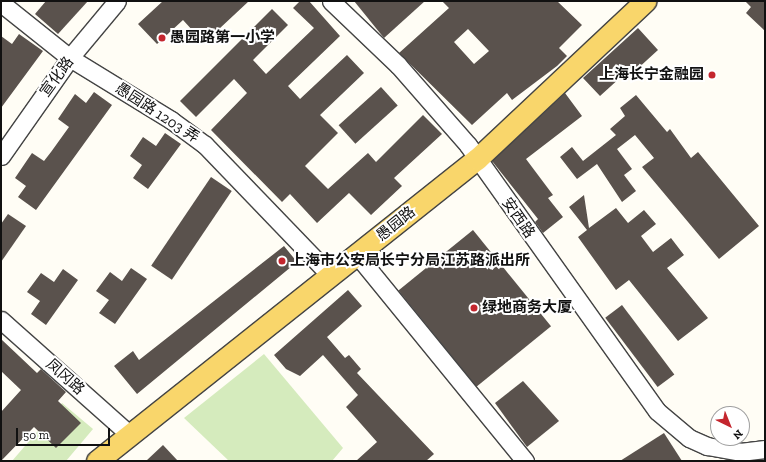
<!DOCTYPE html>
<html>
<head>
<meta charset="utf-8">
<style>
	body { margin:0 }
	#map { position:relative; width:766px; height:462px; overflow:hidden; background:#fffdf5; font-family:"Zilla Slab","Noto Sans SC",serif }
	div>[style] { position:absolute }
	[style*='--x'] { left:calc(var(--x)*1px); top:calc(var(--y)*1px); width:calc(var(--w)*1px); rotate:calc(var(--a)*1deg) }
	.green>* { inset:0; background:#d5ebbd }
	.building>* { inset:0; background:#5a524d; transform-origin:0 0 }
	.roads { filter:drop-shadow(1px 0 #444) drop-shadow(-1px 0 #444) drop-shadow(0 1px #444) drop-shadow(0 -1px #444) }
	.minor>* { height:17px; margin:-8.5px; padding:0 8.5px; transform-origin:8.5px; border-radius:8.5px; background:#fff }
	.major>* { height:21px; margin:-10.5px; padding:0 10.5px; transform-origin:10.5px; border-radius:10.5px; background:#f9d66b }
	.dots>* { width:11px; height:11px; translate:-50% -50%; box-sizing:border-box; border:2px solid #fff; border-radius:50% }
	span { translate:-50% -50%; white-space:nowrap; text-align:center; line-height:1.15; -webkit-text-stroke:4px #fff; paint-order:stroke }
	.poi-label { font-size:15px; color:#111; font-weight:700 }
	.left { translate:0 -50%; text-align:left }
	.right { translate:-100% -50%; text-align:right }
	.street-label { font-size:15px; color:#111 }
	.frame { position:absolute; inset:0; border:2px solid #111; pointer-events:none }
	.north { position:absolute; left:710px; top:406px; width:40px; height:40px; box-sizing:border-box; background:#fff; border:1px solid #a0a0a0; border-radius:50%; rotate:137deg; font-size:11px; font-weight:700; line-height:16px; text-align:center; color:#111 }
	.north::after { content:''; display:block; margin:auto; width:14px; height:18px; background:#c4262e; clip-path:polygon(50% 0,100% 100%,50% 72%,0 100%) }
	.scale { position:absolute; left:16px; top:428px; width:94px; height:18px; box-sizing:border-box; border:2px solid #111; border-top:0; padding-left:5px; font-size:12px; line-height:14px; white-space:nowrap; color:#111; -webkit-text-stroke:3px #fff; paint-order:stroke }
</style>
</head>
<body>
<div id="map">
	<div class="green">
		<i style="clip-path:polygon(264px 354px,343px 448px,332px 461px,229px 461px,184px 418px)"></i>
		<i style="clip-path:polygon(62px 403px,93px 429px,66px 461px,12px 461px)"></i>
	</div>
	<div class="building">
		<i style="clip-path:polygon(46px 1px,88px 1px,58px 34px,35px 14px)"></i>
		<i style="clip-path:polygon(163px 1px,249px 1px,204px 43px,183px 20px,157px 44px,138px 24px)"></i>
		<i style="clip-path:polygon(300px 1px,309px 1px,340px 36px,288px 86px,300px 99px,347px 55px,364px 73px,320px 115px,338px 133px,305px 166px,328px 189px,368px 153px,376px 162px,423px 115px,442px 134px,394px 178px,402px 186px,371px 215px,349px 193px,317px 223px,290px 194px,282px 202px,211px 130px,247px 93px,234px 79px,196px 117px,180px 101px,272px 9px,288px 25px,253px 60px,266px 74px,314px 28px,293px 8px)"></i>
		<i style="clip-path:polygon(354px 1px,425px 1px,384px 38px)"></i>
		<i style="clip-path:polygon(evenodd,442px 1px,557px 1px,582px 25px,559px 48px,567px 56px,557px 66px,512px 100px,507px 93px,472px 125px,399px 53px,449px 8px,442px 1px,468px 29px,489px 51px,474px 64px,454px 42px,468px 29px)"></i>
		<i style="clip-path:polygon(745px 1px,765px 1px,765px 31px,746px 13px,751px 7px)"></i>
		<i style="clip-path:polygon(638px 28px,658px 50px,635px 71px,632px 67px,600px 96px,583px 78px)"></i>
		<i style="clip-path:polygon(19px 34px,43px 51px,1px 108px,1px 36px,12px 44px)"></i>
		<i style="left:381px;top:87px;width:25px;height:57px;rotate:48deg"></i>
		<i style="clip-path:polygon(94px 92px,112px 105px,36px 210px,18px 197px,26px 186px,15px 178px,32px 153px,44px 161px,51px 152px,69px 127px,58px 119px,75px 94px,86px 103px)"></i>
		<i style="clip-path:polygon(565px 93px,582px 116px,526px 159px,553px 195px,548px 198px,563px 217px,543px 233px,535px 222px,538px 219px,492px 161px)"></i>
		<i style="clip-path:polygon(636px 95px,667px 132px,670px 129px,691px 158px,698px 152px,759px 226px,719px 259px,642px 167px,654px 158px,635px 135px,617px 149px,632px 169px,624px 175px,636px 191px,622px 202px,597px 164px,577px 179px,560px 157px,572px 147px,583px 161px,616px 135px,610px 129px,625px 116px,620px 108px)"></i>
		<i style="clip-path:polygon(165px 133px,181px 144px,148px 189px,133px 178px,142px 165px,130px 156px,143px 137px,156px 146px)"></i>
		<i style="left:211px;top:177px;width:25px;height:107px;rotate:34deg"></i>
		<i style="clip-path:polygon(584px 195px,589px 228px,616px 208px,628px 223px,644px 210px,656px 224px,641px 236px,653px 252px,671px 238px,684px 255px,667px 268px,708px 318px,678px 341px,629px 280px,616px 290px,578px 237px,587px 230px,569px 207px)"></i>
		<i style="clip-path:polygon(8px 214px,26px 226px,1px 262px,1px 224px)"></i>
		<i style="left:473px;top:230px;width:124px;height:96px;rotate:51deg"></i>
		<i style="clip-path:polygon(284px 246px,297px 262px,137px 394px,114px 366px,133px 351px,139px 360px)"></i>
		<i style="clip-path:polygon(131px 268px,147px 279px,115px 324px,99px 313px,109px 300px,96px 291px,110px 272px,122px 281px)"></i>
		<i style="clip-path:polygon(63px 269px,78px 280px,46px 325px,31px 314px,40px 301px,27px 292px,41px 273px,54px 282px)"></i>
		<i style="clip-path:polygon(348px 290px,362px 306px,327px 337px,345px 358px,349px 355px,361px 369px,357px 373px,434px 454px,426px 461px,356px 461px,377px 442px,346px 407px,358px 395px,323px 355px,300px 376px,286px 369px,274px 355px)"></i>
		<i style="left:622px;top:305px;width:87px;height:21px;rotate:53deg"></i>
		<i style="clip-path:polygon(1px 339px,37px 373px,41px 369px,66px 392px,58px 401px,81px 423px,56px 448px,34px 427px,1px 461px,1px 412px,21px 390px,1px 371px)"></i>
		<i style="clip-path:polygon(523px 381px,559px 421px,527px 447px,495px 403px)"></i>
		<i style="clip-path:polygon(664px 433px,682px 461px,620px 461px)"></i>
		<i style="clip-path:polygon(163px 445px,178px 461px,146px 461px)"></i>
	</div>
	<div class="roads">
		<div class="minor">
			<i style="--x:331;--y:1;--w:93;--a:43.7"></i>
			<i style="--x:398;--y:65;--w:106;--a:48.8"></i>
			<i style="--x:468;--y:145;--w:326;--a:54.6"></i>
			<i style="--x:657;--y:411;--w:42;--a:40.2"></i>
			<i style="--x:689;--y:438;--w:20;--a:24"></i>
			<i style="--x:707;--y:446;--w:34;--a:10"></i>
			<i style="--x:740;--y:452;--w:25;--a:-7"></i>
			<i style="--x:1;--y:3;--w:88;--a:38.6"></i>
			<i style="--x:70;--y:58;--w:119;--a:31.5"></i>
			<i style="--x:171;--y:120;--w:42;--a:36.3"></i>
			<i style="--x:205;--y:145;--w:182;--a:46.1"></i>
			<i style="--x:1;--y:156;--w:123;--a:-54.9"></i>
			<i style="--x:72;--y:55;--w:70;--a:-50.2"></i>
			<i style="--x:357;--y:255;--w:266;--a:50.8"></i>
			<i style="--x:1;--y:320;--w:171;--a:41.7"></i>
		</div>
		<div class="major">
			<i style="--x:97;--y:461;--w:485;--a:-38.5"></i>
			<i style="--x:477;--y:159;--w:231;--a:-43.2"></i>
		</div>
	</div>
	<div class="dots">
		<i style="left:162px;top:38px;background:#c4262e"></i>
		<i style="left:712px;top:75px;background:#c4262e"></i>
		<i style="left:282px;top:261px;background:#c4262e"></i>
		<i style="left:474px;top:308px;background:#c4262e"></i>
	</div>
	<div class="poi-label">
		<span class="left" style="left:170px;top:38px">愚园路第一小学</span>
		<span class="right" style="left:704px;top:75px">上海长宁金融园</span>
		<span class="left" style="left:290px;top:261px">上海市公安局长宁分局江苏路派出所</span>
		<span class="left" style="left:482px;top:308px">绿地商务大厦</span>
	</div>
	<div class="street-label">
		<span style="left:57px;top:77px;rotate:-54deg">宣化路</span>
		<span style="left:157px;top:113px;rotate:33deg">愚园路 1203 弄</span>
		<span style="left:518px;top:218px;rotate:55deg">安西路</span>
		<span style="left:396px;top:224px;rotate:-39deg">愚园路</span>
		<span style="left:65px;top:377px;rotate:42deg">凤冈路</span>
	</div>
	<div class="frame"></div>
	<div class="north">N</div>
	<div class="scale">50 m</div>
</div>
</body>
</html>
